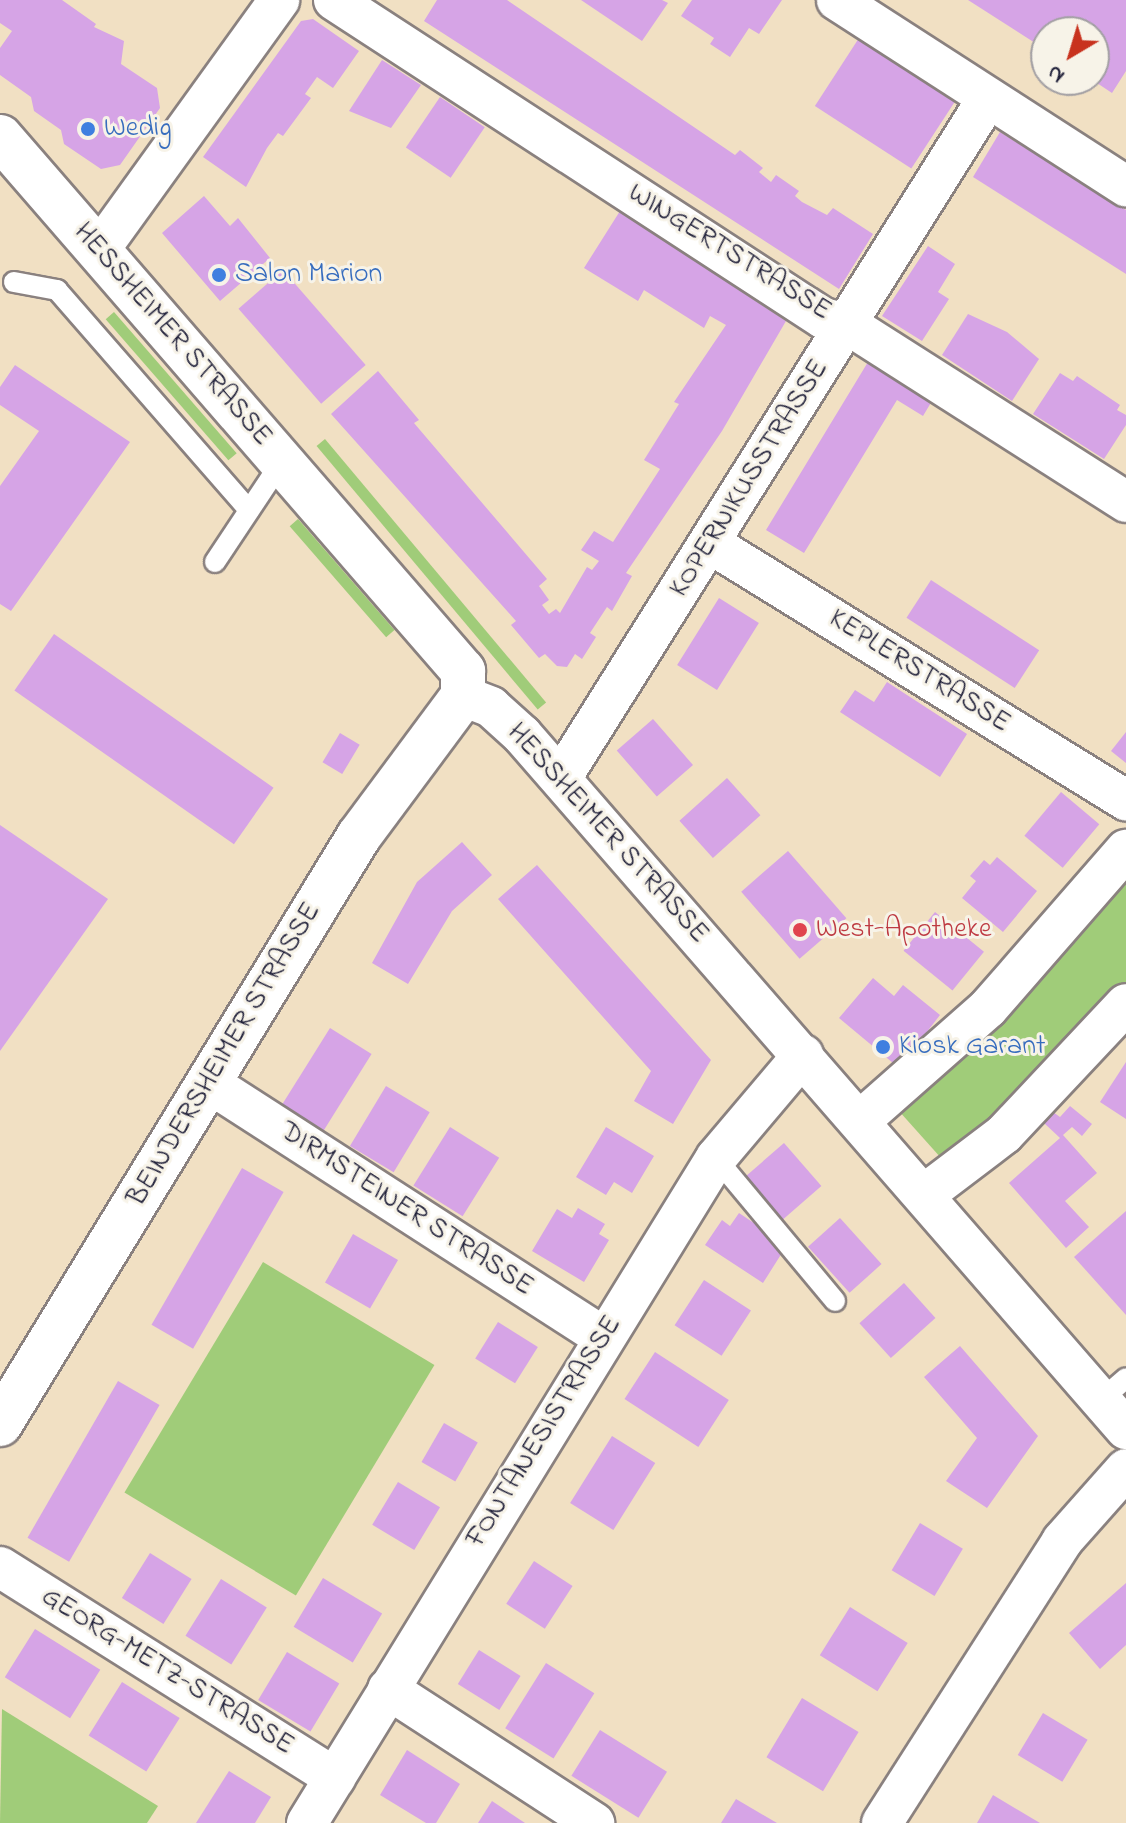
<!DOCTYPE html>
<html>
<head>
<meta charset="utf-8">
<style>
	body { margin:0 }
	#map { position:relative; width:1126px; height:1823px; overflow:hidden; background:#f1e0c3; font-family:"Indie Flower",sans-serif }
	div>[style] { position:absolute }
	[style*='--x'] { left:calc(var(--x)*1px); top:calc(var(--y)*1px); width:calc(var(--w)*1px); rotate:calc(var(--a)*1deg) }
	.green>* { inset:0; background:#a0cc79; transform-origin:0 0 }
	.building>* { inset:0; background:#d6a4e6; transform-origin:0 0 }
	.roads { filter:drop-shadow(2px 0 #8a817f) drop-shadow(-2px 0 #8a817f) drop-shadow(0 2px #8a817f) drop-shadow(0 -2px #8a817f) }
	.service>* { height:20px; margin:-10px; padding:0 10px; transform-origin:10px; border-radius:10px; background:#fff }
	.minor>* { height:40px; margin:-20px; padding:0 20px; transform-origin:20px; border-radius:20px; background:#fff }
	.tertiary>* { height:44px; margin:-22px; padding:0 22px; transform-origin:22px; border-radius:22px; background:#fff }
	.dots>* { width:22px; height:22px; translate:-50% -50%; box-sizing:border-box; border:4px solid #f7f3e8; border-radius:50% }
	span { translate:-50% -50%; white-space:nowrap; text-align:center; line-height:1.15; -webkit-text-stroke:6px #f7f3e8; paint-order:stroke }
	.shop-label { font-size:28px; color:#366cbe }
	.left { translate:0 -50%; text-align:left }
	.street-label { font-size:28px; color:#22223b }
	.health-label { font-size:28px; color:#be3a42 }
	.north { position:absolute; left:1030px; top:16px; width:80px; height:80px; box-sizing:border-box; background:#f7f3e8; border:2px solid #a29fa3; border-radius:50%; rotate:218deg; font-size:22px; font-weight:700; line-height:32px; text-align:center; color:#22223b }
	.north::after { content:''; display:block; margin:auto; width:28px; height:36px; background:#c8321e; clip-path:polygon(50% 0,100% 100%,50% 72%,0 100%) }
</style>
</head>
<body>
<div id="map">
	<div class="green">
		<i style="left:114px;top:312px;width:187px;height:11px;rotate:49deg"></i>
		<i style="left:325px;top:439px;width:344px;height:11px;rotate:50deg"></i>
		<i style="left:298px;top:519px;width:147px;height:11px;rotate:49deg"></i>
		<i style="clip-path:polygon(1126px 862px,1126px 991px,950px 1168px,890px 1101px)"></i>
		<i style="left:263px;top:1262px;width:200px;height:269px;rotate:31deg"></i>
		<i style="clip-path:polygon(2px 1709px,158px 1806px,147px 1823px,0 1823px)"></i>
	</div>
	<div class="building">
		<i style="clip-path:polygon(0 0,62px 0,96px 24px,94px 27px,124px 41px,121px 64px,157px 88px,160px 108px,120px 165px,101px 169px,64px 144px,61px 130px,34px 111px,31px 97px,0 75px,0 48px,12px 31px,0 23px)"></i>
		<i style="clip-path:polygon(437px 0,507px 0,735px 155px,740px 150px,763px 168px,759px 172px,771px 182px,776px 175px,799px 191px,795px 196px,802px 202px,827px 215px,833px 208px,873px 234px,839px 289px,424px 21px)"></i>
		<i style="clip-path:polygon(581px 0,662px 0,668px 3px,642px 41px)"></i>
		<i style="clip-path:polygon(692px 0,782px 0,759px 34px,749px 28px,730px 57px,710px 44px,714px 38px,681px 16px)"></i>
		<i style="clip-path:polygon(968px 0,1126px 0,1126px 71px,1112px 93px,1094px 81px,1094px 32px,1046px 32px,1046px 50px)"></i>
		<i style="clip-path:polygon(313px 19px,359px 51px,333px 88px,317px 77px,305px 94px,311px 98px,283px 136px,278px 133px,267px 148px,246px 187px,203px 157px,301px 21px)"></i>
		<i style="left:859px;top:38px;width:115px;height:81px;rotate:33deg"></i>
		<i style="clip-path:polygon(382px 60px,421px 85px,391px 128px,349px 111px)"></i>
		<i style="left:440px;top:97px;width:54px;height:61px;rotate:34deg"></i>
		<i style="clip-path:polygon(1000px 132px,1126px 210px,1126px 274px,973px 177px)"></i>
		<i style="clip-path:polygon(204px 196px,230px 226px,238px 218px,270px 258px,220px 301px,162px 233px)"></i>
		<i style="clip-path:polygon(620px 211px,786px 321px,722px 431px,626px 573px,632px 576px,612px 611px,607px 607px,590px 633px,596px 637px,582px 659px,575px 654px,567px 667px,557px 666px,545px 654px,539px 658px,511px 625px,516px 621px,331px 414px,378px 371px,419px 420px,414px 423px,547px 579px,539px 586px,549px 600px,542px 605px,549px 614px,556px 609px,560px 613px,587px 567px,592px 570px,599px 561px,581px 550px,594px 531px,613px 542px,660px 469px,644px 460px,679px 404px,674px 402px,726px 325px,710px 316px,704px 328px,644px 290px,638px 301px,584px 268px)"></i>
		<i style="clip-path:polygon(928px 246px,955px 264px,938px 292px,949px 299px,922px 341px,882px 316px)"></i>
		<i style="left:283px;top:270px;width:126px;height:59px;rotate:49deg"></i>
		<i style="clip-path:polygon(968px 314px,1007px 332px,1039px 359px,1012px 401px,942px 355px)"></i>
		<i style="clip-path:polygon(868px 362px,932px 401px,923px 416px,897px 400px,804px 553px,766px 530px)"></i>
		<i style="clip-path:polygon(15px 365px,130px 442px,11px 611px,0 604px,0 486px,39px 431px,0 405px,0 387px)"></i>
		<i style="clip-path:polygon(1060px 373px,1073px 381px,1077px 376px,1120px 405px,1117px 410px,1126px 415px,1126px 425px,1104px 459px,1033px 414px)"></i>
		<i style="left:931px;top:580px;width:129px;height:45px;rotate:33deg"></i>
		<i style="left:719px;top:598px;width:47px;height:79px;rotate:32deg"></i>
		<i style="left:54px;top:634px;width:268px;height:69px;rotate:35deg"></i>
		<i style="clip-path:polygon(887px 682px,967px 734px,940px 777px,840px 712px,855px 690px,874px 702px)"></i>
		<i style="left:653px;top:719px;width:61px;height:48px;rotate:49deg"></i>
		<i style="clip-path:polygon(1126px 732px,1126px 763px,1111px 751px)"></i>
		<i style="left:340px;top:733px;width:23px;height:34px;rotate:31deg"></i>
		<i style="left:727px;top:778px;width:50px;height:64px;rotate:48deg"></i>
		<i style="left:1061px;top:792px;width:50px;height:57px;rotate:40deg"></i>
		<i style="clip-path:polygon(0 825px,108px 899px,0 1051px)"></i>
		<i style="clip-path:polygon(462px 842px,492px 875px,452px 911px,408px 984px,372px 963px,417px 882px)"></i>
		<i style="left:788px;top:851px;width:89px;height:62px;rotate:49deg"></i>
		<i style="clip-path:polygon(997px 857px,1037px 891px,1003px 932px,962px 898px,976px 881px,970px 876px,984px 860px,990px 865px)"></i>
		<i style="clip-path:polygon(537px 865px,711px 1060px,673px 1124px,634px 1101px,651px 1071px,498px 899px)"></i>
		<i style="left:935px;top:912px;width:63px;height:50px;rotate:39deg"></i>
		<i style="clip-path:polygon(873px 978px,894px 996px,903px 985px,940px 1015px,899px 1068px,839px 1018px)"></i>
		<i style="left:330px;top:1028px;width:49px;height:90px;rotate:32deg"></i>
		<i style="clip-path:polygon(1126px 1062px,1126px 1119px,1100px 1102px)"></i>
		<i style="left:386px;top:1086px;width:51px;height:70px;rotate:31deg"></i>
		<i style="clip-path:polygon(1070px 1106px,1092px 1124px,1082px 1136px,1072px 1127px,1063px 1135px,1097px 1173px,1065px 1201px,1089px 1227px,1066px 1248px,1009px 1183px,1060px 1138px,1043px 1122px,1053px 1112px,1060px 1117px)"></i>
		<i style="left:450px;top:1127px;width:58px;height:69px;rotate:32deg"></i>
		<i style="clip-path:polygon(606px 1127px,654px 1156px,632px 1193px,614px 1182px,606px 1195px,576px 1177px)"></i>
		<i style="left:784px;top:1143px;width:57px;height:51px;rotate:49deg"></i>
		<i style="left:242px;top:1168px;width:48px;height:181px;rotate:30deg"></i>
		<i style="clip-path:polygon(578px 1208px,605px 1224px,599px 1234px,609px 1240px,584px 1282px,532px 1251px,557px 1209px,572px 1218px)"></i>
		<i style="clip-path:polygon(1126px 1211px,1126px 1315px,1074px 1257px)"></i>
		<i style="clip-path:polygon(739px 1213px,787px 1245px,763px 1283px,705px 1245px,722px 1220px,730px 1226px)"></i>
		<i style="left:840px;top:1218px;width:62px;height:43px;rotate:48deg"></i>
		<i style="left:353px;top:1234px;width:52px;height:56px;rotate:30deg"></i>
		<i style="left:704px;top:1280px;width:56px;height:54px;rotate:33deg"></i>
		<i style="left:904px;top:1283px;width:47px;height:60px;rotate:48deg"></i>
		<i style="left:498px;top:1322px;width:47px;height:43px;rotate:32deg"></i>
		<i style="clip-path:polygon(960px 1346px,1038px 1436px,987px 1508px,946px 1481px,977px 1438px,924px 1377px)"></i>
		<i style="left:655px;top:1352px;width:88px;height:56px;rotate:33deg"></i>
		<i style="left:118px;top:1381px;width:48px;height:181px;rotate:30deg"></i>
		<i style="left:444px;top:1423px;width:39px;height:45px;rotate:30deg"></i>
		<i style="left:612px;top:1436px;width:51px;height:79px;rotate:32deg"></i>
		<i style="left:398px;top:1482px;width:49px;height:50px;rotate:31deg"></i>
		<i style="left:920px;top:1523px;width:50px;height:55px;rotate:31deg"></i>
		<i style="left:150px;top:1553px;width:49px;height:53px;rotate:32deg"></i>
		<i style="left:534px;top:1561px;width:46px;height:51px;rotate:33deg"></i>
		<i style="left:323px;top:1578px;width:69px;height:57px;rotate:31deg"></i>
		<i style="left:221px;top:1579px;width:54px;height:67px;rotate:32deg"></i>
		<i style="clip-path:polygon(1126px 1583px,1126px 1645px,1100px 1669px,1069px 1633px)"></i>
		<i style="left:850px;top:1607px;width:68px;height:57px;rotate:32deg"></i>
		<i style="left:35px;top:1629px;width:77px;height:57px;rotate:32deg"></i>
		<i style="left:479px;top:1650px;width:49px;height:40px;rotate:32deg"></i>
		<i style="left:287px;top:1652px;width:61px;height:56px;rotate:31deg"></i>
		<i style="left:546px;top:1663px;width:57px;height:77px;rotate:32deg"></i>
		<i style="left:122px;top:1682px;width:68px;height:63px;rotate:32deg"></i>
		<i style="left:802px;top:1698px;width:66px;height:69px;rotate:31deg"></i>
		<i style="left:1043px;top:1713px;width:52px;height:49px;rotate:31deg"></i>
		<i style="left:600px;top:1730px;width:79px;height:54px;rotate:32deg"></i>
		<i style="clip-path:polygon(407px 1750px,460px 1784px,436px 1823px,426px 1823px,380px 1795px)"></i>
		<i style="clip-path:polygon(229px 1771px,271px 1797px,255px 1823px,196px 1823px)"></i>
		<i style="clip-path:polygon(993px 1795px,1040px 1823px,977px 1823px)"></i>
		<i style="clip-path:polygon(736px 1799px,777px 1823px,721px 1823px)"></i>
		<i style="clip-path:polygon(492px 1801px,525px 1823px,478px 1823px)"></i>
	</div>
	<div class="roads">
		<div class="service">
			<i style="--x:14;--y:282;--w:44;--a:10.5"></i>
			<i style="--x:57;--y:290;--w:292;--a:48.9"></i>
			<i style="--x:215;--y:562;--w:121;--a:-56.4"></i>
			<i style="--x:716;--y:1158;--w:186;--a:50.2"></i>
			<i style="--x:1101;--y:1400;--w:33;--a:-41"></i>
		</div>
		<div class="minor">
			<i style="--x:334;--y:0;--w:583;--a:33.04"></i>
			<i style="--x:823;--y:318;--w:25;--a:14"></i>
			<i style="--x:847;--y:324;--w:331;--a:32.5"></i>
			<i style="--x:837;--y:0;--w:344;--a:32.8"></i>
			<i style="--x:99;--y:250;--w:308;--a:-54.2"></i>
			<i style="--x:711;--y:544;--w:488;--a:31.7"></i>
			<i style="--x:463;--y:696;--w:30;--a:21"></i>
			<i style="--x:491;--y:707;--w:42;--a:42.1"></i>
			<i style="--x:522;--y:735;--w:920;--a:48.97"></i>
			<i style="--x:561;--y:778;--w:803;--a:-57.87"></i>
			<i style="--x:209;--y:1083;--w:469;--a:32.8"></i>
			<i style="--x:861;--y:1120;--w:169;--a:-41.4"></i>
			<i style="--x:988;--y:1008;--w:210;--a:-48.9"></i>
			<i style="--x:925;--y:1194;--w:99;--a:-37.2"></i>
			<i style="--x:1004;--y:1134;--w:178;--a:-46.8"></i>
			<i style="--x:0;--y:1567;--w:396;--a:32.2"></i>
			<i style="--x:388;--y:1689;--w:246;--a:33"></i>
			<i style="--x:307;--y:1823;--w:781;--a:-58.41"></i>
			<i style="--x:716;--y:1158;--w:135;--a:-49.8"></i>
			<i style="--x:882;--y:1823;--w:335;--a:-57.4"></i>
			<i style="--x:1062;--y:1541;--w:96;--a:-48.4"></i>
		</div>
		<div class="tertiary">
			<i style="--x:0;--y:137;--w:707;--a:49.07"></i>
			<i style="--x:463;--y:671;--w:25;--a:90"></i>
			<i style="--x:463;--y:696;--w:174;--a:126.6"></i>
			<i style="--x:359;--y:836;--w:689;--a:121.41"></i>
		</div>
	</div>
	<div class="dots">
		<i style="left:88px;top:129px;background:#3f7fe0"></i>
		<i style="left:219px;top:275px;background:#3f7fe0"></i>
		<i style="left:800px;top:930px;background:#e0444e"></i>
		<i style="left:883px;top:1047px;background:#3f7fe0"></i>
	</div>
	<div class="shop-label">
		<span class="left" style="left:104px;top:129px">Wedig</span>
		<span class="left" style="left:235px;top:275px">Salon Marion</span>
		<span class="left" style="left:899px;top:1047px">Kiosk Garant</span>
	</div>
	<div class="street-label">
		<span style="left:729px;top:253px;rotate:32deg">WINGERTSTRASSE</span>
		<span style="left:172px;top:335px;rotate:49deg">HESSHEIMER STRASSE</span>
		<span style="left:750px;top:479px;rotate:-58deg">KOPERNIKUSSTRASSE</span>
		<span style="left:919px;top:672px;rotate:32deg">KEPLERSTRASSE</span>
		<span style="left:607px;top:834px;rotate:48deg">HESSHEIMER STRASSE</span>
		<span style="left:225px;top:1055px;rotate:-59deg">BEINDERSHEIMER STRASSE</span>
		<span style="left:406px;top:1210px;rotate:33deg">DIRMSTEINER STRASSE</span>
		<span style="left:545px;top:1432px;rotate:-58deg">FONTANESISTRASSE</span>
		<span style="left:167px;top:1672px;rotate:32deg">GEORG-METZ-STRASSE</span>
	</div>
	<div class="health-label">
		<span class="left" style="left:816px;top:930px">West-Apotheke</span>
	</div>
	<div class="north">N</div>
</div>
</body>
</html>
